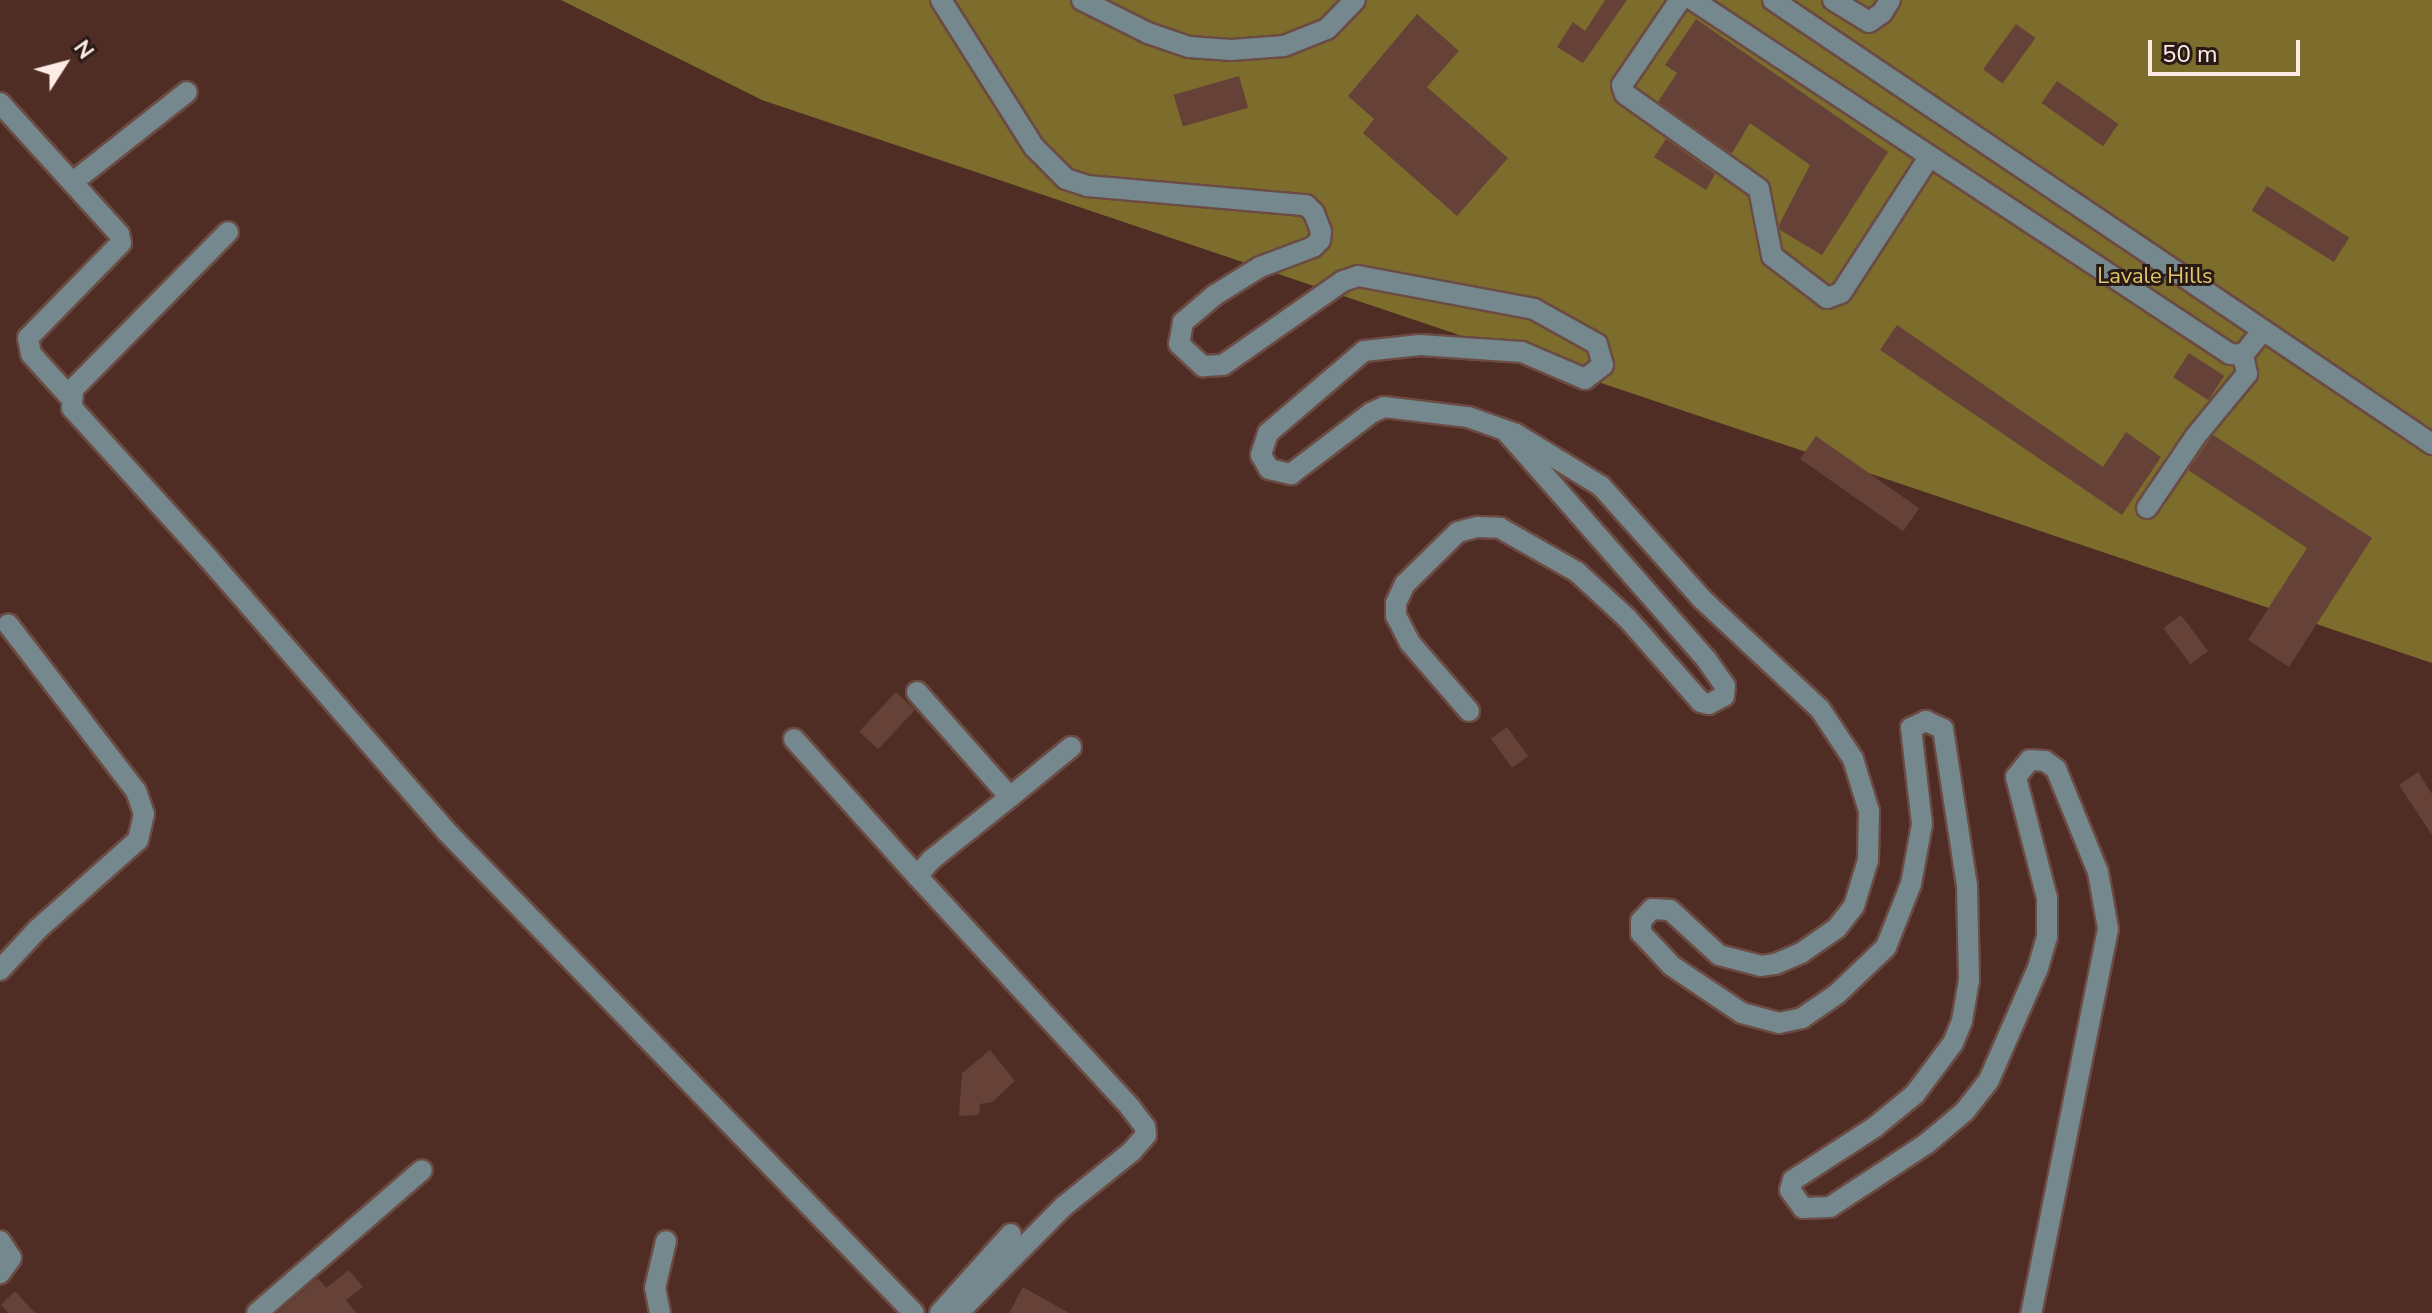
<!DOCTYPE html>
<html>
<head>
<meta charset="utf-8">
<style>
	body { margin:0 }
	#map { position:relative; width:2432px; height:1313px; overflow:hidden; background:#4f2d24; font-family:"Nunito Sans",sans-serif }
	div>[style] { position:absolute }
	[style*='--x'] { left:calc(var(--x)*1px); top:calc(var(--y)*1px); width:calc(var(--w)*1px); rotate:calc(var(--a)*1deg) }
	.forest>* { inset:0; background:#7c6d2c }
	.building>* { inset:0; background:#664138; transform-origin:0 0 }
	.roads { filter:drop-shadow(2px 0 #6b4b43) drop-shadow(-2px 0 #6b4b43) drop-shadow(0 2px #6b4b43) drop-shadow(0 -2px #6b4b43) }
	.minor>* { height:20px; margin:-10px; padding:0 10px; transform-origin:10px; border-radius:10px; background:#74888d }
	span { translate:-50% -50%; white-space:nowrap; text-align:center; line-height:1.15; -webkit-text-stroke:6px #2a1a16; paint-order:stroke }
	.park-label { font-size:22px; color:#dfc86b }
	.north { position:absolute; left:24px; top:24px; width:80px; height:80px; -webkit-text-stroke:6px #2a1a16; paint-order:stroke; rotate:54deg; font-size:22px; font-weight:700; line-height:32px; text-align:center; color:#feebe6 }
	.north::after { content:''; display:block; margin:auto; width:28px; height:36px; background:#feebe6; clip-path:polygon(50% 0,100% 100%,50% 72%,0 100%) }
	.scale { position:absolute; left:2148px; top:40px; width:152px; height:36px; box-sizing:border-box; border:4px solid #feebe6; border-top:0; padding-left:10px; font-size:24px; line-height:28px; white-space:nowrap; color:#feebe6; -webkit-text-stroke:6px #2a1a16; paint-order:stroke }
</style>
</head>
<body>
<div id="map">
	<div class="forest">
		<i style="clip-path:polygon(561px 0,2432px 0,2432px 663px,762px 100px)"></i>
	</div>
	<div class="building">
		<i style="clip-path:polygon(1605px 0,1627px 0,1583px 63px,1557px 47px,1573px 22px,1585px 31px)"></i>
		<i style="clip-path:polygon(1417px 14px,1459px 51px,1427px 87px,1508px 158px,1457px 216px,1363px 133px,1374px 119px,1348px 96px)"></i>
		<i style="clip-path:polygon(1696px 19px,1888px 152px,1822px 255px,1780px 230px,1779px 225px,1810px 165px,1750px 123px,1732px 153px,1729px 152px,1658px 102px,1677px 73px,1665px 65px)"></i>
		<i style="left:2016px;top:24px;width:24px;height:56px;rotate:36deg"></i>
		<i style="left:1239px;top:76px;width:33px;height:68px;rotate:74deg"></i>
		<i style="left:2057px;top:81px;width:75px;height:27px;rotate:35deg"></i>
		<i style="clip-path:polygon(1666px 139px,1715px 174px,1706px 190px,1654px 157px)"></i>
		<i style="left:2267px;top:186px;width:97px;height:29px;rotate:32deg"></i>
		<i style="clip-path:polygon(1897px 325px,2103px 467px,2126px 432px,2161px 457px,2122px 515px,1880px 350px)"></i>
		<i style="left:2189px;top:353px;width:42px;height:29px;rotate:33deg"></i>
		<i style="clip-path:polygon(2213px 435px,2372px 538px,2289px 667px,2248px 640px,2307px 548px,2188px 470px)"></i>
		<i style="left:1816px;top:436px;width:126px;height:28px;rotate:35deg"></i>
		<i style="left:2181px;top:615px;width:45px;height:22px;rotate:53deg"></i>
		<i style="left:896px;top:692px;width:26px;height:54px;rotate:43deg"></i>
		<i style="left:1507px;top:727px;width:36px;height:20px;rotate:54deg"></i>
		<i style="clip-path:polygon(2418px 772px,2432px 794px,2432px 835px,2399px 785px)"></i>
		<i style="clip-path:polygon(990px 1050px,1015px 1081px,992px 1102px,980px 1104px,979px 1115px,959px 1116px,962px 1073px)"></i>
		<i style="clip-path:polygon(349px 1270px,363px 1287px,346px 1300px,356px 1313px,277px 1313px,318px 1278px,326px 1288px)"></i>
		<i style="clip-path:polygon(1023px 1287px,1069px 1313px,1009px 1313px)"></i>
		<i style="clip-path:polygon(15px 1291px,35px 1313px,9px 1313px,1px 1305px)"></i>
	</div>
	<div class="roads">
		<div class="minor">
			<i style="--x:941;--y:0;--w:174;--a:57.7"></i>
			<i style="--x:1034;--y:147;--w:45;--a:45"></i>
			<i style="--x:1066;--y:179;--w:22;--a:18"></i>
			<i style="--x:1087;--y:186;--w:220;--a:5"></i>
			<i style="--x:1306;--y:205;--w:11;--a:45"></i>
			<i style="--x:1314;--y:213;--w:19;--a:69"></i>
			<i style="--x:1321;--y:231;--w:9;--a:96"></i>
			<i style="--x:1320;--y:240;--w:10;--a:135"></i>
			<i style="--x:1313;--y:247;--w:57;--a:159.3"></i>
			<i style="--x:1260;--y:267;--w:53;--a:148.1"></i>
			<i style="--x:1215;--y:295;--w:42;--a:139.8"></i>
			<i style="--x:1183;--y:322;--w:22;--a:100"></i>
			<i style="--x:1179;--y:344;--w:33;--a:43"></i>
			<i style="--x:1203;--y:366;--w:20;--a:-3"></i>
			<i style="--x:1223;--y:365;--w:146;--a:-35"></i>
			<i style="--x:1343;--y:281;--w:16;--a:-18"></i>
			<i style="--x:1358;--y:276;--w:179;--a:10.6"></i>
			<i style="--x:1534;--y:309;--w:72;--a:29.1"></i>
			<i style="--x:1597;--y:344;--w:22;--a:74"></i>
			<i style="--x:1603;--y:365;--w:23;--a:142"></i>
			<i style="--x:1585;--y:379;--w:69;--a:-156.8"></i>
			<i style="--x:1522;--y:352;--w:102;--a:-176.1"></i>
			<i style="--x:1420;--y:345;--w:56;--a:173.9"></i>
			<i style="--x:1364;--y:351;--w:126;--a:139.5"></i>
			<i style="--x:1268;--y:433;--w:23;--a:108"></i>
			<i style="--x:1261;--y:455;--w:16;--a:60"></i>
			<i style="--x:1269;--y:469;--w:23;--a:13"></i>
			<i style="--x:1291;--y:474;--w:101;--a:-37.3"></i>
			<i style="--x:1371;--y:413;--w:14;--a:-25"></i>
			<i style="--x:1384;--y:407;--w:85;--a:6.8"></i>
			<i style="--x:1468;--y:417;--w:51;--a:19.5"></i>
			<i style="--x:1516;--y:434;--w:100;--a:31.5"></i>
			<i style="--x:1601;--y:486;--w:153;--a:48.2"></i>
			<i style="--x:1703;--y:600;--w:160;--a:43"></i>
			<i style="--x:1820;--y:709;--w:60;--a:56.6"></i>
			<i style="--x:1853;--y:759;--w:54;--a:72.9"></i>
			<i style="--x:1869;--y:811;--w:49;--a:91.2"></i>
			<i style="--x:1868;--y:860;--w:48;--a:106.9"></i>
			<i style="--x:1854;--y:906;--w:28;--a:128"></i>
			<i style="--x:1837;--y:928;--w:44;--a:145.2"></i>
			<i style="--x:1801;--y:953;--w:28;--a:157"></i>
			<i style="--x:1775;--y:964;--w:14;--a:172"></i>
			<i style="--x:1761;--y:966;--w:43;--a:-165.3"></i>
			<i style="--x:1719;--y:955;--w:67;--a:-137.4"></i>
			<i style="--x:1670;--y:910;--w:18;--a:-177"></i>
			<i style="--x:1652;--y:909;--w:16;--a:133"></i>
			<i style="--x:1641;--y:921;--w:12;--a:90"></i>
			<i style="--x:1641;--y:933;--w:45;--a:46.8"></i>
			<i style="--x:1672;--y:966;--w:84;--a:33.9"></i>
			<i style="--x:1742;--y:1013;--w:38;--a:15"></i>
			<i style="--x:1779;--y:1023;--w:24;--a:-12"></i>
			<i style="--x:1802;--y:1018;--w:42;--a:-34.4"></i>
			<i style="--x:1837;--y:994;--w:68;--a:-43.8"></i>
			<i style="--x:1886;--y:947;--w:68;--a:-68.4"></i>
			<i style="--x:1911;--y:884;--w:61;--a:-79.6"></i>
			<i style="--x:1922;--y:824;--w:97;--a:-96.5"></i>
			<i style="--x:1911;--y:728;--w:17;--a:-25"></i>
			<i style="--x:1926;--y:721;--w:19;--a:25"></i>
			<i style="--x:1943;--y:729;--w:158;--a:81.3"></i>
			<i style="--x:1967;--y:885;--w:95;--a:88.8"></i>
			<i style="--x:1969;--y:980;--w:42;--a:99.7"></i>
			<i style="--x:1962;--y:1021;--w:24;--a:112"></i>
			<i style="--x:1953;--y:1043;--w:64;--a:126.7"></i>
			<i style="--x:1915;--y:1094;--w:52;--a:140.5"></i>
			<i style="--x:1875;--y:1127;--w:98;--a:147.1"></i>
			<i style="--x:1793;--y:1180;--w:10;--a:107"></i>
			<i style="--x:1790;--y:1190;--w:22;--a:54"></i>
			<i style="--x:1803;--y:1208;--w:27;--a:-2"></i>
			<i style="--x:1830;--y:1207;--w:115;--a:-33.3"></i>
			<i style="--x:1926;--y:1144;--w:51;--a:-40.2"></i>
			<i style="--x:1965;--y:1111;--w:39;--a:-52"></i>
			<i style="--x:1989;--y:1080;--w:122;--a:-66.4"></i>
			<i style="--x:2038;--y:968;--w:32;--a:-74"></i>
			<i style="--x:2047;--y:937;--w:39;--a:-90"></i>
			<i style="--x:2047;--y:898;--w:125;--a:-104.4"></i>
			<i style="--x:2016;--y:777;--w:22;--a:-51"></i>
			<i style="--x:2030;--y:760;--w:15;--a:4"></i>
			<i style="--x:2045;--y:761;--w:14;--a:36"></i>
			<i style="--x:2056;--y:769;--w:111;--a:67.8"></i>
			<i style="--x:2098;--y:872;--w:58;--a:80"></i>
			<i style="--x:2108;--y:929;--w:392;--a:101.3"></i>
			<i style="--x:1082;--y:0;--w:74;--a:26.6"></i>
			<i style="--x:1148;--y:33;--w:43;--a:18.9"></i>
			<i style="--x:1189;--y:47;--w:42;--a:4.1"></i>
			<i style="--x:1231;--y:50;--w:53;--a:-4.3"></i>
			<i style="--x:1284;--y:46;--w:46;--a:-21.6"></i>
			<i style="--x:1327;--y:29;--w:40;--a:-46"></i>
			<i style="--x:1680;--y:0;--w:103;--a:124.3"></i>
			<i style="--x:1622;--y:85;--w:9;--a:72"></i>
			<i style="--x:1625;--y:94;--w:164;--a:35.3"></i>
			<i style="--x:1759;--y:189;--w:68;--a:79"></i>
			<i style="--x:1772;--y:256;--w:69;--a:37.4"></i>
			<i style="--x:1827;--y:298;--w:15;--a:-20"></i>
			<i style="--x:1841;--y:293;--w:163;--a:-57"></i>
			<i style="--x:1693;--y:0;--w:643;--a:33.39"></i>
			<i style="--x:2230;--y:354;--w:13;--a:4"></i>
			<i style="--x:2243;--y:355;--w:32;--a:-51"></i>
			<i style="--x:1773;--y:0;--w:795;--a:33.97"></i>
			<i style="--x:1833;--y:0;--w:42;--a:31.4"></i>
			<i style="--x:1869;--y:22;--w:16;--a:-35"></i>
			<i style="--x:1882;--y:13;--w:15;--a:-58"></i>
			<i style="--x:0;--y:103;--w:177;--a:47.7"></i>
			<i style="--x:119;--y:234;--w:9;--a:77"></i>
			<i style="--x:121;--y:243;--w:133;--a:134.4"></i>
			<i style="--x:28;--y:338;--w:16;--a:79"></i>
			<i style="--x:31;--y:354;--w:58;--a:47.8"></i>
			<i style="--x:73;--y:182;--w:145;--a:-38.3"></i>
			<i style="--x:228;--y:232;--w:221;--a:134.6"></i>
			<i style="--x:73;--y:389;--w:19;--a:93"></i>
			<i style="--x:72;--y:408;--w:202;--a:47.8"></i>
			<i style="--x:208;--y:558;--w:364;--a:48.9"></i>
			<i style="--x:447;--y:832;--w:670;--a:45.85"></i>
			<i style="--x:2147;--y:508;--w:86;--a:-55.9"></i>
			<i style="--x:2195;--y:437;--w:82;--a:-50.5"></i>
			<i style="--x:2247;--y:374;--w:19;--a:-102"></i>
			<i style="--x:917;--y:692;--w:140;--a:48.5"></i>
			<i style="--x:1010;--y:797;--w:101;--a:141.4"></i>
			<i style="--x:931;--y:860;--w:21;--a:131"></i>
			<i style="--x:917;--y:876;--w:314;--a:47.3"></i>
			<i style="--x:1130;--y:1107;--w:25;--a:53"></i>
			<i style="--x:1145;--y:1127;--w:8;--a:83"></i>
			<i style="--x:1146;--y:1135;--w:23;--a:131"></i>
			<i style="--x:1131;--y:1152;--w:86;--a:141.1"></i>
			<i style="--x:1064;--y:1206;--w:151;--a:134.7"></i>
			<i style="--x:1469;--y:711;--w:90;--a:-130.9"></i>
			<i style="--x:1410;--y:643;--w:30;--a:-117"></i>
			<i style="--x:1396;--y:616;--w:13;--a:-90"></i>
			<i style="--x:1396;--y:603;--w:21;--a:-65"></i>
			<i style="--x:1405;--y:584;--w:74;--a:-44.5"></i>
			<i style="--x:1458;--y:532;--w:20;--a:-15"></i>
			<i style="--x:1477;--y:527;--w:23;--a:2"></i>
			<i style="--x:1500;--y:528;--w:89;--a:29.7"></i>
			<i style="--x:1577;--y:572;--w:68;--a:42.6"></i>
			<i style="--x:1627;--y:618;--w:112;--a:48.6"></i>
			<i style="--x:1701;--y:702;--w:8;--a:14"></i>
			<i style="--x:1709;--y:704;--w:17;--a:-28"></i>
			<i style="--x:1724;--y:696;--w:10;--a:-84"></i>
			<i style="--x:1725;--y:686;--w:33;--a:-125"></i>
			<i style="--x:1706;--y:659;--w:300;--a:-131.3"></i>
			<i style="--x:794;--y:739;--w:184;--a:48.1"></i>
			<i style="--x:1010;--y:797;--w:79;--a:-39.3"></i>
			<i style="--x:0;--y:970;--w:56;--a:-47.2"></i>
			<i style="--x:38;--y:929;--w:134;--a:-41.7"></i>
			<i style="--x:138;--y:840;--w:27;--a:-77"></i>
			<i style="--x:144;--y:814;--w:24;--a:-109"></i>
			<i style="--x:136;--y:791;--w:210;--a:-127.5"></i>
			<i style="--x:0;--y:1241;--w:20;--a:57"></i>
			<i style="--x:11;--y:1258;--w:19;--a:126"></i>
			<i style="--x:257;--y:1313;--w:218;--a:-40.9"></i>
			<i style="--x:660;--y:1313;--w:25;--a:-101"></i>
			<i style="--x:655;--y:1288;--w:48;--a:-76.8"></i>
			<i style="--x:940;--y:1313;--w:106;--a:-48.1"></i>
		</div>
	</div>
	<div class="park-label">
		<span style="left:2155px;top:277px">Lavale Hills</span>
	</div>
	<div class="north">N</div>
	<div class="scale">50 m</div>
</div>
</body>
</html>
